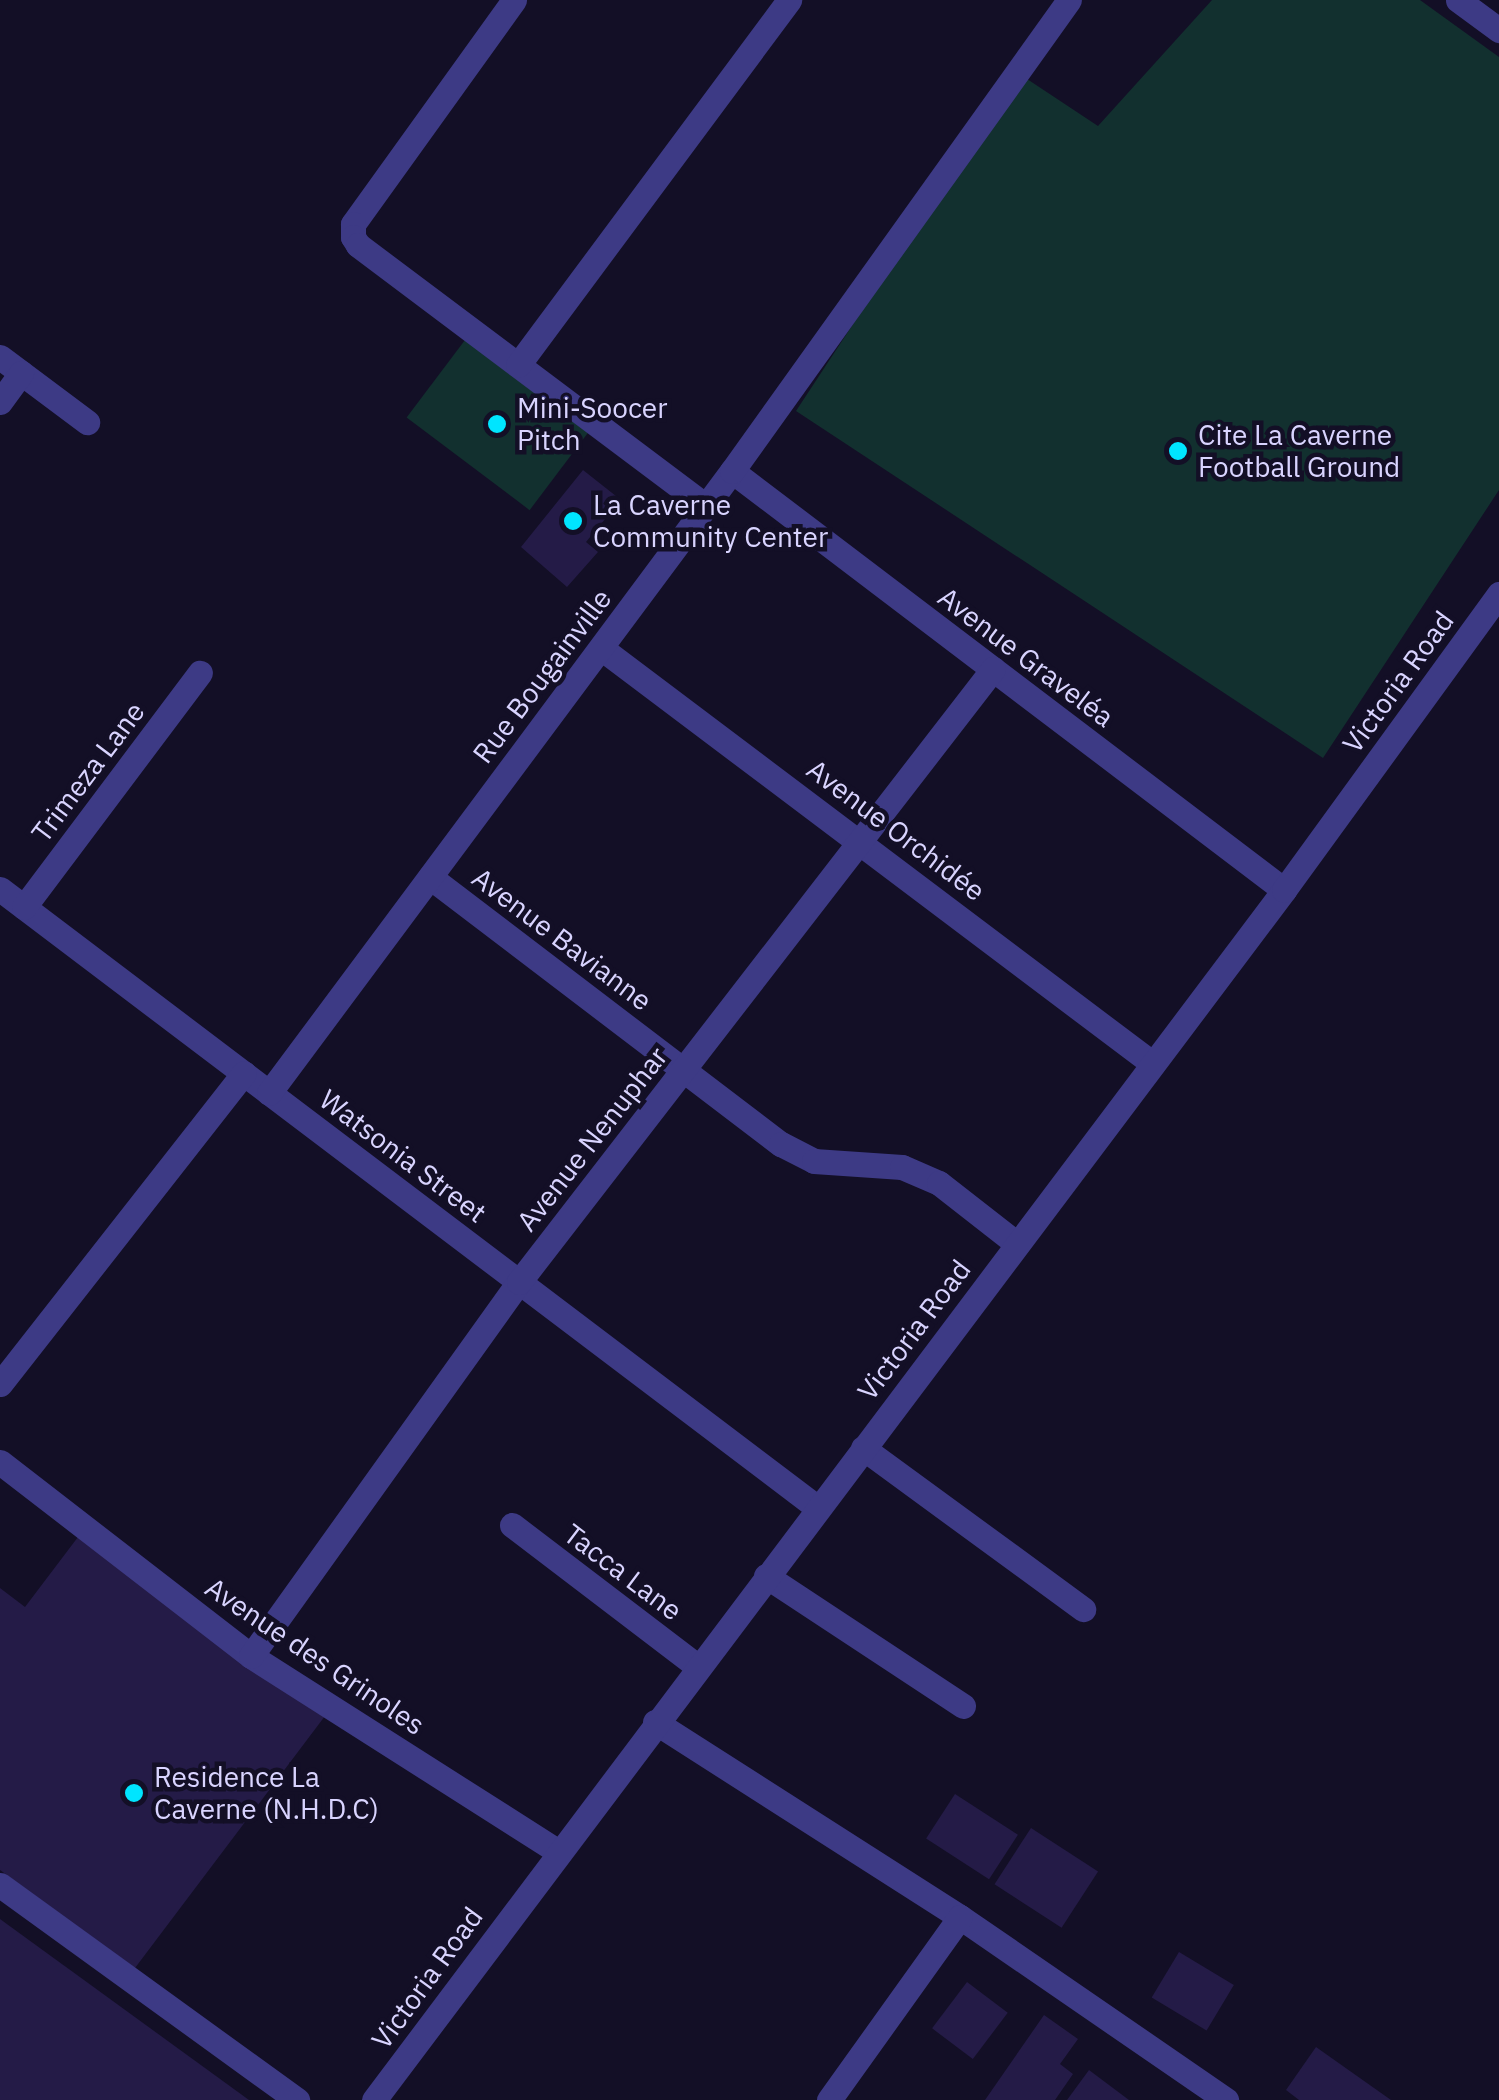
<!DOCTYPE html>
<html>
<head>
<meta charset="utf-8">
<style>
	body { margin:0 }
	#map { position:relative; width:1499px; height:2100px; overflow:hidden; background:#130f26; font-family:"IBM Plex Sans",sans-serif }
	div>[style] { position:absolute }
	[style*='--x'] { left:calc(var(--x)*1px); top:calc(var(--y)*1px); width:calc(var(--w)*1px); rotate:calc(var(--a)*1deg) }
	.green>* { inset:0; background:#12302f; transform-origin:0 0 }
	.building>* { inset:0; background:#241b47; transform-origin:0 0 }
	.minor>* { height:25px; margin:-12.5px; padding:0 12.5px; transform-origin:12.5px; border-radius:12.5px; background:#3d3a85 }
	.tertiary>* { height:25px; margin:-12.5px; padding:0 12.5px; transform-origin:12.5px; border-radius:12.5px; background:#3d3a85 }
	.dots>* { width:28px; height:28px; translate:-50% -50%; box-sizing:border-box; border:5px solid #130f26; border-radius:50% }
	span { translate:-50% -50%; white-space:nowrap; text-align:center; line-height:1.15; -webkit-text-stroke:9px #130f26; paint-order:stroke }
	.poi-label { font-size:28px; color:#d9d4ff }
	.left { translate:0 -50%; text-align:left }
	.street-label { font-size:28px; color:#d9d4ff }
</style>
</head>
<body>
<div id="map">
	<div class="green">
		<i style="clip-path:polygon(1212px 0,1420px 0,1499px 57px,1499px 490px,1323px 758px,796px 411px,1018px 73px,1098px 126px)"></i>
		<i style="left:465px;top:340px;width:154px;height:97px;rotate:37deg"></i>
	</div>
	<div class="building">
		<i style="clip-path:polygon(583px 470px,621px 500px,586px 542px,598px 552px,567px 587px,521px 547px)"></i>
		<i style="clip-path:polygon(78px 1537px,325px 1716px,135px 1968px,0 1870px,0 1588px,25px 1607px)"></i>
		<i style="left:955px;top:1794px;width:75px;height:53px;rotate:33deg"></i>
		<i style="left:1031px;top:1828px;width:80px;height:67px;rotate:33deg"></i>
		<i style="clip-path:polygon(0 1919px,249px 2100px,0 2100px)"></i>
		<i style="left:1179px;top:1952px;width:64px;height:53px;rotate:31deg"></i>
		<i style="left:967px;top:1982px;width:51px;height:58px;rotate:37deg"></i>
		<i style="clip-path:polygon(1044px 2015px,1078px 2039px,1060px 2064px,1073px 2074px,1055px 2100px,985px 2100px)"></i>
		<i style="clip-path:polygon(1316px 2047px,1391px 2100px,1299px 2100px,1286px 2090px)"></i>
		<i style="clip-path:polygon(1089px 2070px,1129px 2100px,1067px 2100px)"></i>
	</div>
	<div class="minor">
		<i style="--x:514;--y:0;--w:276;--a:125.7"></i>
		<i style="--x:353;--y:224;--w:13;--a:90"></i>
		<i style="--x:353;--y:237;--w:9;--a:58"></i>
		<i style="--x:358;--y:245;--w:434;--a:36.9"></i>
		<i style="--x:0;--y:357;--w:109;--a:36.8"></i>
		<i style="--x:518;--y:365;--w:455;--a:-53.4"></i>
		<i style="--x:0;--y:402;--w:36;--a:-54"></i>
		<i style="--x:732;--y:471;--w:693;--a:37.2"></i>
		<i style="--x:601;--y:648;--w:691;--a:37"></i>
		<i style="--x:430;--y:877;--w:441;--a:37.3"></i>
		<i style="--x:781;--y:1144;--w:37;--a:27"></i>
		<i style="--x:814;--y:1161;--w:88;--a:3.9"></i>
		<i style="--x:902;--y:1167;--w:40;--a:23.4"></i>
		<i style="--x:939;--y:1183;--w:99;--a:38"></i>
		<i style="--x:0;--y:889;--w:1026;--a:37.12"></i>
		<i style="--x:24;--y:907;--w:293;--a:-53.1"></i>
		<i style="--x:269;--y:1093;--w:775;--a:-53.34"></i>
		<i style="--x:732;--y:471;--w:579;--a:-54.42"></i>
		<i style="--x:0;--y:1384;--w:395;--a:-51.9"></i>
		<i style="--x:863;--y:1448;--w:273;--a:36.2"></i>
		<i style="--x:0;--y:1462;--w:317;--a:37.7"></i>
		<i style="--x:251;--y:1656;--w:363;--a:32.5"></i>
		<i style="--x:512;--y:1525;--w:233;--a:37.3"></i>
		<i style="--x:766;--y:1576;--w:236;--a:33.4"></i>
		<i style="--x:251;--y:1656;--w:460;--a:-54.4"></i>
		<i style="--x:519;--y:1282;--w:775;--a:-52.29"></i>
		<i style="--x:655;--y:1722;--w:362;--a:32.6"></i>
		<i style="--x:960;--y:1917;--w:323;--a:34.5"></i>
		<i style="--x:0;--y:1885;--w:367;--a:35.9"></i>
		<i style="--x:374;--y:2100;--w:1514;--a:-53.05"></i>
		<i style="--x:1284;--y:890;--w:366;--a:-54"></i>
		<i style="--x:829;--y:2100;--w:225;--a:-54.4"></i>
	</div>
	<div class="tertiary">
		<i style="--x:1458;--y:0;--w:51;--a:36.2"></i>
	</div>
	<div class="dots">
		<i style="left:497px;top:424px;background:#00e5ff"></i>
		<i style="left:1178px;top:451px;background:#00e5ff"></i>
		<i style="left:573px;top:521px;background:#00e5ff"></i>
		<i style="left:134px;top:1793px;background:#00e5ff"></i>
	</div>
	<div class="poi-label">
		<span class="left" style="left:517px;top:424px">Mini-Soocer<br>Pitch</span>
		<span class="left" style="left:1198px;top:451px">Cite La Caverne<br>Football Ground</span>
		<span class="left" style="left:593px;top:521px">La Caverne<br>Community Center</span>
		<span class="left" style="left:154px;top:1793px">Residence La<br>Caverne (N.H.D.C)</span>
	</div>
	<div class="street-label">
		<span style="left:1026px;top:657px;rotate:37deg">Avenue Graveléa</span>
		<span style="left:542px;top:676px;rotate:-53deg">Rue Bougainville</span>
		<span style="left:1398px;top:682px;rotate:-54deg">Victoria Road</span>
		<span style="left:88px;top:772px;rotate:-53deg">Trimeza Lane</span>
		<span style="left:896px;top:830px;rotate:37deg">Avenue Orchidée</span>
		<span style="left:562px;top:939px;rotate:37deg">Avenue Bavianne</span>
		<span style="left:592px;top:1139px;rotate:-52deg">Avenue Nenuphar</span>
		<span style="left:403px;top:1156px;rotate:37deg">Watsonia Street</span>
		<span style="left:914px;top:1330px;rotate:-53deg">Victoria Road</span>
		<span style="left:623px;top:1572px;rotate:37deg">Tacca Lane</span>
		<span style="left:315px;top:1656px;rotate:34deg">Avenue des Grinoles</span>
		<span style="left:427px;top:1978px;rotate:-54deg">Victoria Road</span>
	</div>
</div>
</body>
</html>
